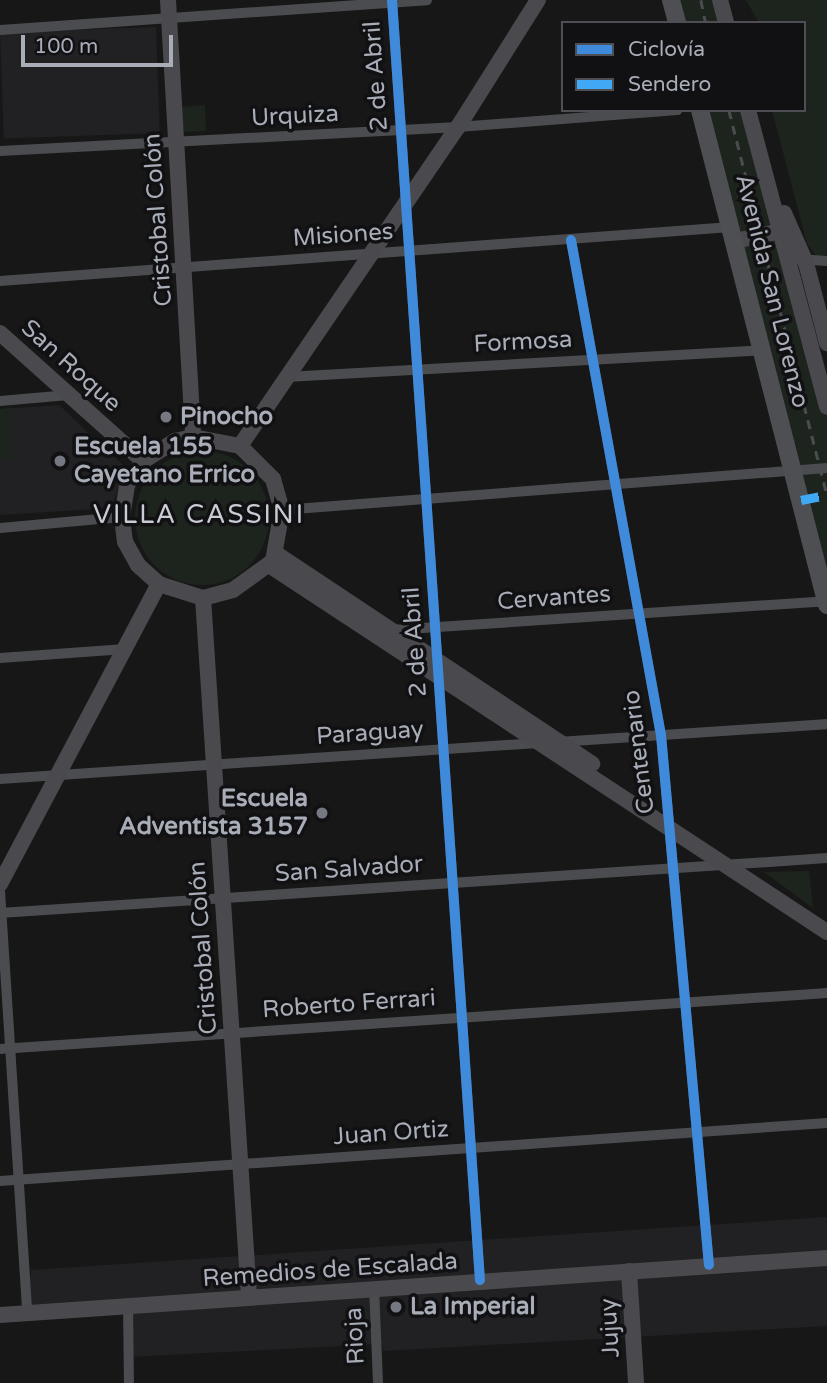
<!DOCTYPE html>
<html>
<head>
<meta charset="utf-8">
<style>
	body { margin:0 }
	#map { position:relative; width:827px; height:1383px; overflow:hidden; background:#171717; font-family:"Varela Round",sans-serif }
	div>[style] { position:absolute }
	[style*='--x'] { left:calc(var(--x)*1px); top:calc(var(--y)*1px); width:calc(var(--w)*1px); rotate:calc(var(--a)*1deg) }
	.built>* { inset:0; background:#212123; transform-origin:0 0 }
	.green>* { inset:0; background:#1d241e }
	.round { border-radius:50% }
	.street>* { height:10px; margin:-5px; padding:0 5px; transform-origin:5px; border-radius:5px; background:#4b4c50 }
	.secondary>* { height:16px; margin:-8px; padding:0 8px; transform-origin:8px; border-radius:8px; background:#4a4a4e }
	.primary>* { height:18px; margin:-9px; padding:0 9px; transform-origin:9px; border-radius:9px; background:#4d4f52 }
	.rail>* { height:2.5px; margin-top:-1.25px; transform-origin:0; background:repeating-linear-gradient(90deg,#4b4c4f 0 9px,transparent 0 16px) }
	.quiet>* { height:9px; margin-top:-4.5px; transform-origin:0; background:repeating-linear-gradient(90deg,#3fa9f5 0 18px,transparent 0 27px) }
	.cycleway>* { height:10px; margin:-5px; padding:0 5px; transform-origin:5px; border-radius:5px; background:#408adc }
	.dots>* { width:19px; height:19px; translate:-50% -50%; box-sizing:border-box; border:4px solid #111113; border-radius:50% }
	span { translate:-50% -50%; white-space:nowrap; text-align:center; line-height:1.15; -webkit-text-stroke:7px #111113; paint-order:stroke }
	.street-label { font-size:24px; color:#a8adb8 }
	.poi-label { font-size:24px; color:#a8adb8; font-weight:700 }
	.left { translate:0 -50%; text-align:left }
	.right { translate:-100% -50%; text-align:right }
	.neighbourhood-label { font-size:26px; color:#c9ccd4; letter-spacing:2px }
	.legend { position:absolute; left:561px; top:21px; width:245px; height:91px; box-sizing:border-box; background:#111113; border:2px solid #4d4f55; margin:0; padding:9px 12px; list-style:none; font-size:21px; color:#a8adb8 }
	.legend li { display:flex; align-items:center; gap:14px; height:35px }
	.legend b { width:35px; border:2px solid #4d4f55 }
	.scale { position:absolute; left:21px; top:35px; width:152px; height:32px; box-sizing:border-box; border:4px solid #a8adb8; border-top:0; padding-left:9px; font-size:21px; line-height:24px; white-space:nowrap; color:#a8adb8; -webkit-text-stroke:5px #111113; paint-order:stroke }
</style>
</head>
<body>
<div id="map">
	<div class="built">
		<i style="left:156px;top:27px;width:106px;height:156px;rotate:88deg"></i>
		<i style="clip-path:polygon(59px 405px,125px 467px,112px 508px,0 515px,0 409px)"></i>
		<i style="clip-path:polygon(827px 1217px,827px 1326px,383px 1351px,382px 1344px,129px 1357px,128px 1305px,27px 1313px,31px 1270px)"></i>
	</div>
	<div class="green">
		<i style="clip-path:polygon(671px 0,720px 0,726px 23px,677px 23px)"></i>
		<i style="clip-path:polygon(746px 0,827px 0,827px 259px,817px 257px,807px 244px,772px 110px,804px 110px,804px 23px,759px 23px)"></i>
		<i style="clip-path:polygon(205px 105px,206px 131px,184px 132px,180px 107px)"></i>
		<i style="clip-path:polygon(700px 110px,748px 110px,827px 407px,827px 605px)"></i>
		<i style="clip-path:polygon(10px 408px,13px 458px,0 459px,0 409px)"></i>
		<i class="round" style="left:135px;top:451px;width:134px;height:134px"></i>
		<i style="clip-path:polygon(809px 871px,813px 908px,764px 872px)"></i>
	</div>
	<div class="street">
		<i style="--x:392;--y:0;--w:1283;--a:86.07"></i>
		<i style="--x:0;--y:30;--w:428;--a:-4"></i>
		<i style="--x:0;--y:151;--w:459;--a:-3"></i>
		<i style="--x:458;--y:127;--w:220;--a:-4.4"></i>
		<i style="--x:571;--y:240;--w:503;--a:79.7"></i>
		<i style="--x:661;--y:735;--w:532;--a:84.83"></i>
		<i style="--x:799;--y:259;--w:28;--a:4"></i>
		<i style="--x:0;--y:281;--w:733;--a:-4.22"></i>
		<i style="--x:286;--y:377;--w:478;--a:-3.2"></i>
		<i style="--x:0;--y:401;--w:69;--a:-5"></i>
		<i style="--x:282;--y:510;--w:547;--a:-4.41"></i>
		<i style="--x:0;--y:528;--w:122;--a:-5.2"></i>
		<i style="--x:392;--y:630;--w:435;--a:-3.8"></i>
		<i style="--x:0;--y:658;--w:126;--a:-4.1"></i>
		<i style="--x:558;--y:742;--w:270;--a:-3.8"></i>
		<i style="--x:0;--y:779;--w:539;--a:-3.83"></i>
		<i style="--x:0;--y:891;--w:423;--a:86.3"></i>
		<i style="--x:0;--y:913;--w:829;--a:-3.8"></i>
		<i style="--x:0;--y:1049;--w:829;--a:-3.87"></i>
		<i style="--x:0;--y:1181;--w:829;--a:-4.01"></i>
		<i style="--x:374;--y:1287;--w:96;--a:87.6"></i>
		<i style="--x:128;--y:1305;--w:78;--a:89.3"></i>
	</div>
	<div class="secondary">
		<i style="--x:168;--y:0;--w:438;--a:86.7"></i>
		<i style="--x:720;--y:0;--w:24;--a:75"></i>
		<i style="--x:748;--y:110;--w:307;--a:75.1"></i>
		<i style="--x:784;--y:213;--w:55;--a:66.3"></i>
		<i style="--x:806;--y:263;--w:83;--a:75.3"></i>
		<i style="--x:735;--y:241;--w:56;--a:-12.3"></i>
		<i style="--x:0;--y:333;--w:192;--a:41.8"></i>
		<i style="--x:193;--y:437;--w:48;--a:10.8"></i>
		<i style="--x:240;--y:446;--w:47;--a:45"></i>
		<i style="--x:273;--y:479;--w:32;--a:74"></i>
		<i style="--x:282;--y:510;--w:52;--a:100"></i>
		<i style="--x:273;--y:561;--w:49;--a:144.1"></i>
		<i style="--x:233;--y:590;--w:31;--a:165"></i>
		<i style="--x:203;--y:598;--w:46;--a:-162.3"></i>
		<i style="--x:159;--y:584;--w:28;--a:-138"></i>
		<i style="--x:138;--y:565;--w:26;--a:-119"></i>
		<i style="--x:125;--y:542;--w:25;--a:-97"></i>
		<i style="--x:122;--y:517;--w:32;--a:-81"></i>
		<i style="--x:127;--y:485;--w:29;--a:-56"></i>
		<i style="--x:143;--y:461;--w:38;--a:-32"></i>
		<i style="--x:175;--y:441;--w:18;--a:-13"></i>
		<i style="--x:240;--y:446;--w:386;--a:-55.7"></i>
		<i style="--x:458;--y:127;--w:150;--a:-57.8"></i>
		<i style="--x:275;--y:553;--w:381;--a:33.6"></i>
		<i style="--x:269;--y:565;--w:668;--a:33.33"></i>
		<i style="--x:203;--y:598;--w:700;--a:86.23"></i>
		<i style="--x:0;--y:884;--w:340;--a:-62.1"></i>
		<i style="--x:629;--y:1271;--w:112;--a:86.4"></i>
		<i style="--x:0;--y:1315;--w:829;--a:-3.94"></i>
	</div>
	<div class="primary">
		<i style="--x:671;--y:0;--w:24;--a:75"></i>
		<i style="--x:700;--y:110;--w:511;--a:75.61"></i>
	</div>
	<div class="rail">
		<i style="--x:701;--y:0;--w:24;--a:78"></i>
		<i style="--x:729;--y:110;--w:397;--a:75.7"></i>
	</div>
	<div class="quiet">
		<i style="--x:801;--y:500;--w:26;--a:-11"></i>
	</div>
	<div class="cycleway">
		<i style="--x:392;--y:0;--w:1283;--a:86.07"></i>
		<i style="--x:571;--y:240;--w:503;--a:79.7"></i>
		<i style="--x:661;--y:735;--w:532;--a:84.83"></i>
	</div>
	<div class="dots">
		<i style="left:166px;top:417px;background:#757880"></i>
		<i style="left:60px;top:461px;background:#757880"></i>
		<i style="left:322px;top:813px;background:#757880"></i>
		<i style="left:396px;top:1307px;background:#757880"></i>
	</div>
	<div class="street-label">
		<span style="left:376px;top:76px;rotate:-94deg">2 de Abril</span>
		<span style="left:295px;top:116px;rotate:-3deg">Urquiza</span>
		<span style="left:158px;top:220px;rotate:-94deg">Cristobal Colón</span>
		<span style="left:343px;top:235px;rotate:-4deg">Misiones</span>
		<span style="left:772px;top:291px;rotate:76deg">Avenida San Lorenzo</span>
		<span style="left:523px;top:342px;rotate:-3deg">Formosa</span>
		<span style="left:71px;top:366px;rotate:42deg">San Roque</span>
		<span style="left:554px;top:598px;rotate:-4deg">Cervantes</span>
		<span style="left:415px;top:642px;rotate:-94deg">2 de Abril</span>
		<span style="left:370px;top:733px;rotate:-4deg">Paraguay</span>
		<span style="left:639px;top:752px;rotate:-97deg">Centenario</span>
		<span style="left:349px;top:869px;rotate:-4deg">San Salvador</span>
		<span style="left:203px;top:948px;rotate:-94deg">Cristobal Colón</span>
		<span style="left:349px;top:1004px;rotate:-4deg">Roberto Ferrari</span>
		<span style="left:391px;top:1133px;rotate:-4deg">Juan Ortiz</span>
		<span style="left:330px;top:1270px;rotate:-4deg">Remedios de Escalada</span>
		<span style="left:610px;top:1328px;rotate:-93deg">Jujuy</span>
		<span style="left:355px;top:1336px;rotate:-93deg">Rioja</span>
	</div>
	<div class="poi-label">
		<span class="left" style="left:180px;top:417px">Pinocho</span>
		<span class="left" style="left:74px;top:461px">Escuela 155<br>Cayetano Errico</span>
		<span class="right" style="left:308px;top:813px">Escuela<br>Adventista 3157</span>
		<span class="left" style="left:410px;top:1307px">La Imperial</span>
	</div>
	<div class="neighbourhood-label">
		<span style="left:199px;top:515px">VILLA CASSINI</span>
	</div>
	<ul class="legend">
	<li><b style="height:9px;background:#408adc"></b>Ciclovía</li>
	<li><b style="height:9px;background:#3fa9f5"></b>Sendero</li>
	</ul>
	<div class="scale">100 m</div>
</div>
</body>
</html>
